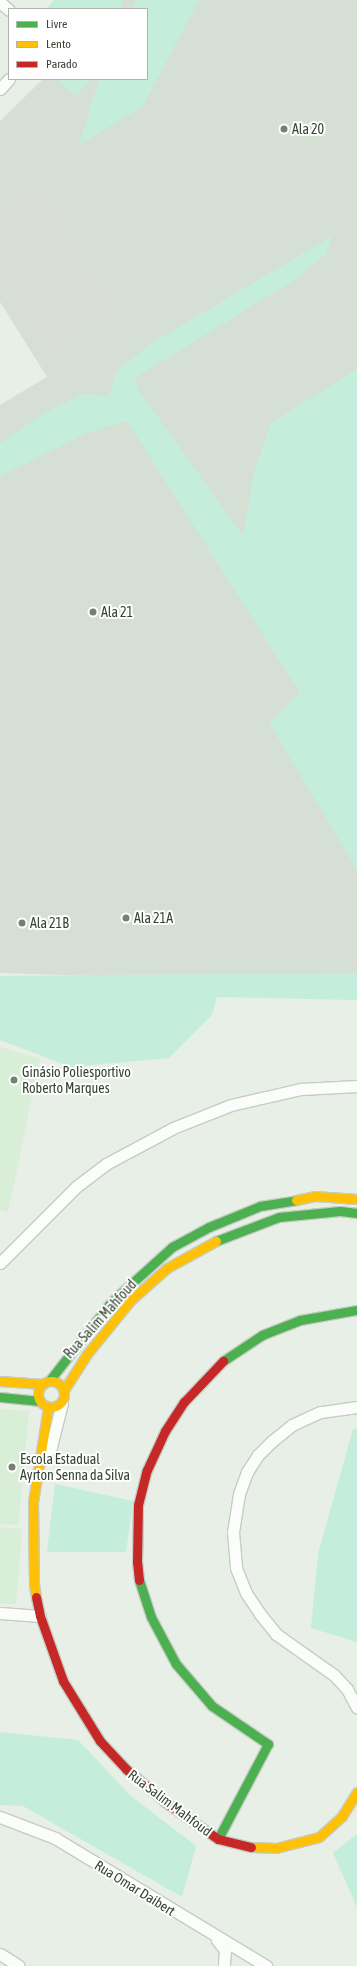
<!DOCTYPE html>
<html>
<head>
<meta charset="utf-8">
<style>
	body { margin:0 }
	#map { position:relative; width:357px; height:1966px; overflow:hidden; background:#e7efe6; font-family:"Asap Condensed",sans-serif }
	div>[style] { position:absolute }
	[style*='--x'] { left:calc(var(--x)*1px); top:calc(var(--y)*1px); width:calc(var(--w)*1px); rotate:calc(var(--a)*1deg) }
	.industrial>* { inset:0; background:#d6dfd4 }
	.education>* { inset:0; background:#d9eed7 }
	.green>* { inset:0; background:#c4eddb }
	.parking>* { inset:0; background:#d8ded6 }
	.roads { filter:drop-shadow(1px 0 #c5cdc3) drop-shadow(-1px 0 #c5cdc3) drop-shadow(0 1px #c5cdc3) drop-shadow(0 -1px #c5cdc3) }
	.street>* { height:11px; margin:-5.5px; padding:0 5.5px; transform-origin:5.5px; border-radius:5.5px; background:#fbfdfb }
	.fast>* { height:9px; margin:-4.5px; padding:0 4.5px; transform-origin:4.5px; border-radius:4.5px; background:#4caf50 }
	.slow>* { height:9px; margin:-4.5px; padding:0 4.5px; transform-origin:4.5px; border-radius:4.5px; background:#ffc107 }
	.slow>.ring { margin:-4.5px; padding:0; box-sizing:content-box; background:none; border:9px solid #ffc107; border-radius:50% }
	.jam>* { height:9px; margin:-4.5px; padding:0 4.5px; transform-origin:4.5px; border-radius:4.5px; background:#c62828 }
	.dots>* { width:11px; height:11px; translate:-50% -50%; box-sizing:border-box; border:2px solid #fff; border-radius:50% }
	span { translate:-50% -50%; white-space:nowrap; text-align:center; line-height:1.15; -webkit-text-stroke:4px #fff; paint-order:stroke }
	.poi-label { font-size:14px; color:#364432 }
	.left { translate:0 -50%; text-align:left }
	.street-label { font-size:14px; color:#364432 }
	.legend { position:absolute; left:8px; top:8px; width:140px; height:72px; box-sizing:border-box; background:#fff; border:1px solid #afb4ad; margin:0; padding:5px 7px; list-style:none; font-size:12px; color:#364432 }
	.legend li { display:flex; align-items:center; gap:8px; height:20px }
	.legend b { width:20px; border:1px solid #afb4ad }
</style>
</head>
<body>
<div id="map">
	<div class="industrial">
		<i style="clip-path:polygon(122px 0,357px 0,357px 984px,0 973px,0 405px,47px 377px,0 302px,0 121px,43px 79px,147px 79px,147px 9px,113px 9px)"></i>
	</div>
	<div class="education">
		<i style="clip-path:polygon(0 1047px,40px 1059px,8px 1212px,0 1210px)"></i>
		<i style="clip-path:polygon(0 1409px,29px 1411px,18px 1525px,0 1524px)"></i>
		<i style="clip-path:polygon(0 1527px,22px 1529px,16px 1604px,0 1604px)"></i>
	</div>
	<div class="green">
		<i style="clip-path:polygon(54px 0,123px 0,120px 9px,46px 9px)"></i>
		<i style="clip-path:polygon(136px 0,199px 0,143px 106px,79px 145px,99px 79px,147px 79px,147px 9px,131px 9px)"></i>
		<i style="clip-path:polygon(56px 79px,92px 79px,75px 96px)"></i>
		<i style="clip-path:polygon(332px 236px,326px 254px,294px 280px,135px 378px,140px 392px,243px 536px,254px 472px,271px 423px,357px 369px,357px 870px,269px 723px,300px 693px,127px 421px,87px 433px,0 476px,0 443px,46px 412px,83px 394px,109px 396px,117px 371px,149px 345px)"></i>
		<i style="clip-path:polygon(357px 973px,357px 1000px,217px 997px,212px 1015px,169px 1058px,71px 1067px,0 1040px,0 976px)"></i>
		<i style="clip-path:polygon(357px 1428px,357px 1642px,311px 1628px,318px 1554px,353px 1429px)"></i>
		<i style="clip-path:polygon(55px 1484px,133px 1501px,126px 1552px,47px 1552px)"></i>
		<i style="clip-path:polygon(0 1732px,78px 1740px,131px 1796px,196px 1846px,182px 1897px,23px 1806px,0 1805px)"></i>
		<i style="clip-path:polygon(357px 1834px,357px 1907px,333px 1853px)"></i>
	</div>
	<div class="parking">
		<i style="clip-path:polygon(40px 181px,120px 309px,43px 356px,0 287px,0 203px)"></i>
	</div>
	<div class="roads">
		<div class="street">
			<i style="--x:0;--y:2;--w:12;--a:42"></i>
			<i style="--x:0;--y:89;--w:13;--a:-48"></i>
			<i style="--x:0;--y:1263;--w:109;--a:-45"></i>
			<i style="--x:77;--y:1186;--w:36;--a:-37"></i>
			<i style="--x:106;--y:1164;--w:76;--a:-28.2"></i>
			<i style="--x:173;--y:1128;--w:62;--a:-21.6"></i>
			<i style="--x:231;--y:1105;--w:36;--a:-13"></i>
			<i style="--x:266;--y:1097;--w:37;--a:-13"></i>
			<i style="--x:302;--y:1089;--w:55;--a:-3.1"></i>
			<i style="--x:357;--y:1407;--w:37;--a:172"></i>
			<i style="--x:320;--y:1412;--w:31;--a:155"></i>
			<i style="--x:292;--y:1425;--w:26;--a:141"></i>
			<i style="--x:272;--y:1441;--w:20;--a:135"></i>
			<i style="--x:258;--y:1455;--w:20;--a:123"></i>
			<i style="--x:247;--y:1472;--w:23;--a:110"></i>
			<i style="--x:239;--y:1494;--w:38;--a:99"></i>
			<i style="--x:233;--y:1532;--w:36;--a:85"></i>
			<i style="--x:236;--y:1568;--w:27;--a:68"></i>
			<i style="--x:246;--y:1593;--w:25;--a:56"></i>
			<i style="--x:260;--y:1614;--w:26;--a:51"></i>
			<i style="--x:276;--y:1634;--w:71;--a:35.3"></i>
			<i style="--x:334;--y:1675;--w:19;--a:47"></i>
			<i style="--x:347;--y:1689;--w:21;--a:62"></i>
			<i style="--x:42;--y:1460;--w:16;--a:-55"></i>
			<i style="--x:51;--y:1447;--w:45;--a:-76"></i>
			<i style="--x:0;--y:1613;--w:40;--a:4.3"></i>
			<i style="--x:0;--y:1817;--w:59;--a:20.9"></i>
			<i style="--x:55;--y:1838;--w:247;--a:31.2"></i>
			<i style="--x:217;--y:1940;--w:13;--a:51"></i>
			<i style="--x:225;--y:1950;--w:16;--a:94"></i>
			<i style="--x:0;--y:1954;--w:22;--a:32"></i>
		</div>
		<div class="fast">
			<i style="--x:216;--y:1241;--w:67;--a:-20.9"></i>
			<i style="--x:279;--y:1217;--w:61;--a:-5.6"></i>
			<i style="--x:340;--y:1211;--w:17;--a:7"></i>
			<i style="--x:223;--y:1361;--w:47;--a:-33.7"></i>
			<i style="--x:262;--y:1335;--w:41;--a:-21.5"></i>
			<i style="--x:300;--y:1320;--w:58;--a:-10"></i>
			<i style="--x:49;--y:1381;--w:102;--a:-51.8"></i>
			<i style="--x:112;--y:1301;--w:81;--a:-42"></i>
			<i style="--x:172;--y:1247;--w:42;--a:-28.4"></i>
			<i style="--x:209;--y:1227;--w:55;--a:-22.4"></i>
			<i style="--x:260;--y:1206;--w:36;--a:-9"></i>
			<i style="--x:0;--y:1397;--w:40;--a:5.7"></i>
			<i style="--x:139;--y:1580;--w:39;--a:72"></i>
			<i style="--x:151;--y:1617;--w:53;--a:62"></i>
			<i style="--x:176;--y:1664;--w:55;--a:49.4"></i>
			<i style="--x:212;--y:1706;--w:68;--a:34.2"></i>
			<i style="--x:268;--y:1744;--w:107;--a:117.8"></i>
		</div>
		<div class="slow">
			<i style="--x:296;--y:1200;--w:19;--a:-12"></i>
			<i style="--x:315;--y:1196;--w:42;--a:4.1"></i>
			<i class="ring" style="left:38px;top:1381px;width:17px;height:17px"></i>
			<i style="--x:0;--y:1381;--w:43;--a:4"></i>
			<i style="--x:64;--y:1390;--w:43;--a:-57.4"></i>
			<i style="--x:87;--y:1354;--w:70;--a:-50.8"></i>
			<i style="--x:131;--y:1300;--w:48;--a:-41.6"></i>
			<i style="--x:167;--y:1268;--w:56;--a:-28.9"></i>
			<i style="--x:36;--y:1597;--w:13;--a:-99"></i>
			<i style="--x:34;--y:1584;--w:82;--a:-90.7"></i>
			<i style="--x:33;--y:1502;--w:96;--a:-81"></i>
			<i style="--x:251;--y:1847;--w:25;--a:2"></i>
			<i style="--x:276;--y:1848;--w:44;--a:-14.3"></i>
			<i style="--x:319;--y:1837;--w:31;--a:-42"></i>
			<i style="--x:342;--y:1816;--w:28;--a:-58"></i>
		</div>
		<div class="jam">
			<i style="--x:139;--y:1580;--w:18;--a:-96"></i>
			<i style="--x:137;--y:1562;--w:57;--a:-89"></i>
			<i style="--x:138;--y:1505;--w:36;--a:-76"></i>
			<i style="--x:147;--y:1470;--w:43;--a:-65.2"></i>
			<i style="--x:165;--y:1431;--w:35;--a:-57"></i>
			<i style="--x:184;--y:1402;--w:57;--a:-46.4"></i>
			<i style="--x:36;--y:1597;--w:19;--a:78"></i>
			<i style="--x:40;--y:1616;--w:69;--a:70.5"></i>
			<i style="--x:63;--y:1681;--w:70;--a:58.3"></i>
			<i style="--x:100;--y:1741;--w:38;--a:47"></i>
			<i style="--x:126;--y:1769;--w:51;--a:40.2"></i>
			<i style="--x:165;--y:1802;--w:65;--a:34.9"></i>
			<i style="--x:218;--y:1839;--w:34;--a:14"></i>
		</div>
	</div>
	<div class="dots">
		<i style="left:284px;top:129px;background:#748071"></i>
		<i style="left:93px;top:612px;background:#748071"></i>
		<i style="left:126px;top:918px;background:#748071"></i>
		<i style="left:22px;top:923px;background:#748071"></i>
		<i style="left:14px;top:1080px;background:#748071"></i>
		<i style="left:12px;top:1467px;background:#748071"></i>
	</div>
	<div class="poi-label">
		<span class="left" style="left:292px;top:129px">Ala 20</span>
		<span class="left" style="left:101px;top:612px">Ala 21</span>
		<span class="left" style="left:134px;top:918px">Ala 21A</span>
		<span class="left" style="left:30px;top:923px">Ala 21B</span>
		<span class="left" style="left:22px;top:1080px">Ginásio Poliesportivo<br>Roberto Marques</span>
		<span class="left" style="left:20px;top:1467px">Escola Estadual<br>Ayrton Senna da Silva</span>
	</div>
	<div class="street-label">
		<span style="left:100px;top:1319px;rotate:-48deg">Rua Salim Mahfoud</span>
		<span style="left:170px;top:1803px;rotate:37deg">Rua Salim Mahfoud</span>
		<span style="left:135px;top:1888px;rotate:32deg">Rua Omar Daibert</span>
	</div>
	<ul class="legend">
	<li><b style="height:5px;background:#4caf50"></b>Livre</li>
	<li><b style="height:5px;background:#ffc107"></b>Lento</li>
	<li><b style="height:5px;background:#c62828"></b>Parado</li>
	</ul>
</div>
</body>
</html>
